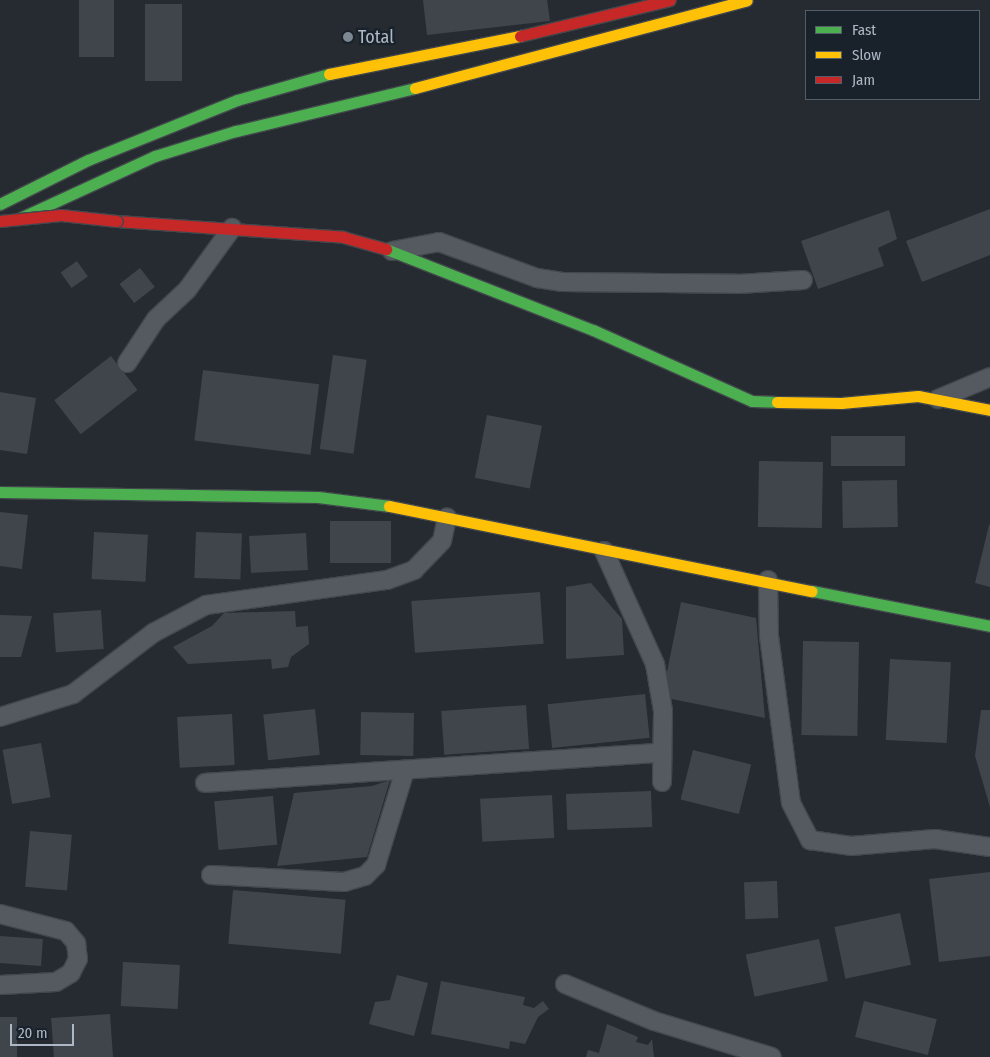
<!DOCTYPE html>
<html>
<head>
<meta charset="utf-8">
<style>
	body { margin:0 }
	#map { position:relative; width:990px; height:1057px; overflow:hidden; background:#252b31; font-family:"Fira Sans Condensed",sans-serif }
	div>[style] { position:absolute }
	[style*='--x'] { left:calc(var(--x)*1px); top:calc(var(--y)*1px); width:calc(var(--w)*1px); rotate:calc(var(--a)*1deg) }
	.building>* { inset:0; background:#40454b; transform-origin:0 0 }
	.roads { filter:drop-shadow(1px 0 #42474c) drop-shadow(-1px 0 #42474c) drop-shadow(0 1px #42474c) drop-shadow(0 -1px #42474c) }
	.street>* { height:18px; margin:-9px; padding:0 9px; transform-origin:9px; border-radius:9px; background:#545a60 }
	.fast>* { height:11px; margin:-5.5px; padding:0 5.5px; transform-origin:5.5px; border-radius:5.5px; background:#4caf50 }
	.slow>* { height:11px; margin:-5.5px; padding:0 5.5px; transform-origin:5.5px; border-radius:5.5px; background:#ffc107 }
	.jam>* { height:11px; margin:-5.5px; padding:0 5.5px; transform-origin:5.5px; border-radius:5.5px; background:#c62828 }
	.bridges { filter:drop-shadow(1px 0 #42474c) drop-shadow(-1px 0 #42474c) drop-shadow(0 1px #42474c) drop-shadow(0 -1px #42474c) }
	.jam-bridge>* { height:11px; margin:-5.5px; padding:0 5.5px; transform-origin:5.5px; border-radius:5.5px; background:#c62828 }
	.dots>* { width:14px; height:14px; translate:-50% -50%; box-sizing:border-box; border:2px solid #19222b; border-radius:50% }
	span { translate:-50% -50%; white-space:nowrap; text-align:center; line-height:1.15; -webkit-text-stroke:4.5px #19222b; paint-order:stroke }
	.poi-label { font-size:18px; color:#adb8c4 }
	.left { translate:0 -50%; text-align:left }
	.legend { position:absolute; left:805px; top:10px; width:175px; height:90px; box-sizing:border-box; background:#19222b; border:1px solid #545e68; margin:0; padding:6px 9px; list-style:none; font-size:15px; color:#adb8c4 }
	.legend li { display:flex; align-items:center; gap:10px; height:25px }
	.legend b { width:25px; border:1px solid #545e68 }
	.scale { position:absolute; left:10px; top:1024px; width:64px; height:22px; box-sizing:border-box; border:2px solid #adb8c4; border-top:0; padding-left:6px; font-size:15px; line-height:18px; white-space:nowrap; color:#adb8c4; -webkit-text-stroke:4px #19222b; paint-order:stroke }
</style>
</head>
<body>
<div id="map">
	<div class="building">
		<i style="left:79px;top:0;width:35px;height:57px"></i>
		<i style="clip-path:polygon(423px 0,547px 0,550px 21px,427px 35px)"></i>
		<i style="left:145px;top:4px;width:37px;height:77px"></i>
		<i style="clip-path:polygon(990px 209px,990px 255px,922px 282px,906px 241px)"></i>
		<i style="clip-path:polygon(889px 210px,897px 239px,878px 248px,884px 266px,818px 289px,801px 241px)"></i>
		<i style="left:77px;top:261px;width:19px;height:20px;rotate:55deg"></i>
		<i style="left:140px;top:268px;width:24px;height:26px;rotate:52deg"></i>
		<i style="left:333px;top:355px;width:34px;height:95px;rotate:8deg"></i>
		<i style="left:111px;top:356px;width:43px;height:72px;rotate:52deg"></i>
		<i style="left:203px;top:370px;width:117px;height:71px;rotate:7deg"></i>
		<i style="clip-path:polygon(0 392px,36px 398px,27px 454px,0 450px)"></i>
		<i style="left:487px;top:415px;width:56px;height:64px;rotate:11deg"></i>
		<i style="left:905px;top:436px;width:30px;height:74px;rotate:90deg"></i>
		<i style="left:759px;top:461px;width:64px;height:66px;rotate:1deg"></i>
		<i style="left:897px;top:480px;width:47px;height:55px;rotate:89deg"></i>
		<i style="clip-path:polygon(0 512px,28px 515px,22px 569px,0 566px)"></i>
		<i style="left:330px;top:521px;width:61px;height:42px"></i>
		<i style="clip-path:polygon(989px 525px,990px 525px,990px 587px,975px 583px)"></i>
		<i style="left:94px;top:532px;width:54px;height:47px;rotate:3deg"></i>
		<i style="left:196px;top:532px;width:46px;height:46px;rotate:2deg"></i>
		<i style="left:306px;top:533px;width:37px;height:57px;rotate:87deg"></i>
		<i style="clip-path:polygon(591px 583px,622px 619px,624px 655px,566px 659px,566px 587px)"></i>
		<i style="left:540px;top:592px;width:52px;height:129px;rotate:86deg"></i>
		<i style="clip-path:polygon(681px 602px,756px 618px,765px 718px,662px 697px)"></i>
		<i style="left:101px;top:610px;width:39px;height:48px;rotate:86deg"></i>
		<i style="clip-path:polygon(295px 611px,296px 627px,308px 626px,309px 644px,291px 657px,288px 667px,272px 669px,271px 659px,188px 664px,173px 647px,212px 626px,224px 613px)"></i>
		<i style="clip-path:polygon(0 615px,32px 616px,21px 657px,0 657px)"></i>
		<i style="left:803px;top:641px;width:56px;height:94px;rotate:1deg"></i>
		<i style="left:890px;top:659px;width:61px;height:81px;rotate:3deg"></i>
		<i style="left:645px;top:694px;width:44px;height:98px;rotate:84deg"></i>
		<i style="left:526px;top:705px;width:44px;height:85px;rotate:86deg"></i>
		<i style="left:315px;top:709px;width:46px;height:52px;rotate:84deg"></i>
		<i style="clip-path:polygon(981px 710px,990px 710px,990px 807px,975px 756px)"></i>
		<i style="left:361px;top:712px;width:53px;height:43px;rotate:1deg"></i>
		<i style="left:232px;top:714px;width:51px;height:55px;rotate:87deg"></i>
		<i style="left:41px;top:743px;width:55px;height:39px;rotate:80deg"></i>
		<i style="left:693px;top:750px;width:60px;height:51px;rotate:14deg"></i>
		<i style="clip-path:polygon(390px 780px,367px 857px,277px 866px,294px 793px,372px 786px)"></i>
		<i style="left:651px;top:791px;width:36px;height:85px;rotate:88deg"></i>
		<i style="left:552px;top:795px;width:43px;height:72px;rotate:87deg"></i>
		<i style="left:273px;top:796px;width:49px;height:59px;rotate:85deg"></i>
		<i style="left:30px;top:831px;width:42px;height:56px;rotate:5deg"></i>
		<i style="clip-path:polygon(990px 872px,990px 956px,939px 962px,929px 879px)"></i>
		<i style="left:777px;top:881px;width:37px;height:33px;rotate:88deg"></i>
		<i style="left:233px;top:890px;width:113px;height:54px;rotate:5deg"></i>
		<i style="left:900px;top:913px;width:53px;height:67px;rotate:78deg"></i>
		<i style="left:0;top:936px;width:43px;height:27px;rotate:4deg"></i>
		<i style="left:819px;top:939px;width:43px;height:75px;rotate:78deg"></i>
		<i style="left:123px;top:962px;width:57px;height:44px;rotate:3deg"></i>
		<i style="clip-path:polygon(397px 975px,428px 983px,414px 1036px,369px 1024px,375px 1002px,390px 1000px)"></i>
		<i style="clip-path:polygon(441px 981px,525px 997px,523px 1005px,534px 1008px,543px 1001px,549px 1009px,538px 1017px,525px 1044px,510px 1041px,509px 1049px,431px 1034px)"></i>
		<i style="left:864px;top:1001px;width:75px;height:37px;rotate:14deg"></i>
		<i style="left:110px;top:1014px;width:43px;height:59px;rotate:86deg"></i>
		<i style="left:0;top:1017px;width:17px;height:40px"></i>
		<i style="clip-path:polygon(607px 1024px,638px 1037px,636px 1042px,648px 1045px,652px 1039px,654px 1057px,586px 1057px,588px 1050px,599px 1053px)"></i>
	</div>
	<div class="roads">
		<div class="street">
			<i style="--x:392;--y:251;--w:48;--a:-10.8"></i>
			<i style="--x:439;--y:242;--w:104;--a:20.2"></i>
			<i style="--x:537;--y:278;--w:24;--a:9"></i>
			<i style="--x:561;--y:282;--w:177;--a:0.6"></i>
			<i style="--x:738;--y:284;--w:65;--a:-3.5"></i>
			<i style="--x:127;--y:363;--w:53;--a:-56.6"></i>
			<i style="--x:156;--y:319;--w:42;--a:-43.1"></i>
			<i style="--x:187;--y:290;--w:77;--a:-54"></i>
			<i style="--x:938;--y:399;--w:56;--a:-22.9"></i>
			<i style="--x:604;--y:551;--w:124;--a:65.7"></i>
			<i style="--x:655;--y:664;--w:48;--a:80.3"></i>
			<i style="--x:663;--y:711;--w:71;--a:90.8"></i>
			<i style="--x:768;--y:580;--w:56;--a:89"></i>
			<i style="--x:769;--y:636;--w:168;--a:82.5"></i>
			<i style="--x:791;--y:803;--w:42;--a:62.8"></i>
			<i style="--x:810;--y:840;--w:41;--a:8.3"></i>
			<i style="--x:851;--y:846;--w:84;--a:-4.8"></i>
			<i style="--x:935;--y:839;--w:56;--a:8.3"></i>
			<i style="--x:0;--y:717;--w:77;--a:-17.5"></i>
			<i style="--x:73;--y:694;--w:101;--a:-37.3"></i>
			<i style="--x:153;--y:633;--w:60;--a:-27.8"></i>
			<i style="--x:206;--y:605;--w:183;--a:-7.9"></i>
			<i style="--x:387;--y:580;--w:29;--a:-20"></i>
			<i style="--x:414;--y:570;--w:40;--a:-46"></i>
			<i style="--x:442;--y:541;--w:24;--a:-78"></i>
			<i style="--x:205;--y:783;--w:458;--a:-3.8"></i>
			<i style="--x:211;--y:875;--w:133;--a:3"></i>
			<i style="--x:344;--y:882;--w:22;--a:-16"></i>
			<i style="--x:365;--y:876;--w:16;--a:-45"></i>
			<i style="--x:376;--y:865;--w:99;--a:-73"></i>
			<i style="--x:0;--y:914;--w:68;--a:14.4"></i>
			<i style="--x:66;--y:931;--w:16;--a:50"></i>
			<i style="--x:76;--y:943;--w:16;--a:83"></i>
			<i style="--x:78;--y:959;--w:16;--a:117"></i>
			<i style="--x:71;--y:973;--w:17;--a:149"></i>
			<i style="--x:56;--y:982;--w:56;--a:176.9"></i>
			<i style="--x:565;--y:984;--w:96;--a:22.6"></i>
			<i style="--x:654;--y:1021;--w:123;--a:17"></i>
		</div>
		<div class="fast">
			<i style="--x:0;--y:204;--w:98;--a:-26.6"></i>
			<i style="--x:88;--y:160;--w:161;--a:-21.9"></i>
			<i style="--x:237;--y:100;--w:96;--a:-15.8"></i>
			<i style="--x:20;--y:218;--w:149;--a:-24.7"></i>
			<i style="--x:155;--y:156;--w:85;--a:-17.2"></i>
			<i style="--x:236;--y:131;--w:184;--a:-13.5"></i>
			<i style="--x:386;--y:249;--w:222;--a:21.4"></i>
			<i style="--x:593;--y:330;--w:174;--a:24.1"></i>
			<i style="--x:752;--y:401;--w:25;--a:2"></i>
			<i style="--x:0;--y:492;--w:318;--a:0.9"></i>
			<i style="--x:318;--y:497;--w:72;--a:7.2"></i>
			<i style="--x:812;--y:591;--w:181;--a:11.1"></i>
		</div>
		<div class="slow">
			<i style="--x:329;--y:74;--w:195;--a:-11.3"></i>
			<i style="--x:415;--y:88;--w:343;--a:-14.8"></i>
			<i style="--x:777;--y:402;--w:64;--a:0.9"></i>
			<i style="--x:841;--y:403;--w:77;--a:-5.2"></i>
			<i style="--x:918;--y:396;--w:73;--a:11"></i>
			<i style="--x:389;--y:506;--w:431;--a:11.4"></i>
		</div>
		<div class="jam">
			<i style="--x:520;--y:36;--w:154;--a:-13.5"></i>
			<i style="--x:117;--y:221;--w:227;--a:4"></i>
			<i style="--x:343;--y:237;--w:45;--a:15.6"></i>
		</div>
	</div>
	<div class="bridges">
		<div class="jam-bridge">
			<i style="--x:0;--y:221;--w:61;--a:-5.6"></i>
			<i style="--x:61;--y:215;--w:56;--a:6.1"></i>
		</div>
	</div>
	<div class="dots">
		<i style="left:348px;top:37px;background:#7d8791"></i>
	</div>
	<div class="poi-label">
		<span class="left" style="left:358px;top:37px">Total</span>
	</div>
	<ul class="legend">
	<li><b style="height:6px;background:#4caf50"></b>Fast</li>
	<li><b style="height:6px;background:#ffc107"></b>Slow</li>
	<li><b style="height:6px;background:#c62828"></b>Jam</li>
	</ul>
	<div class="scale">20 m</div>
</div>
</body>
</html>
